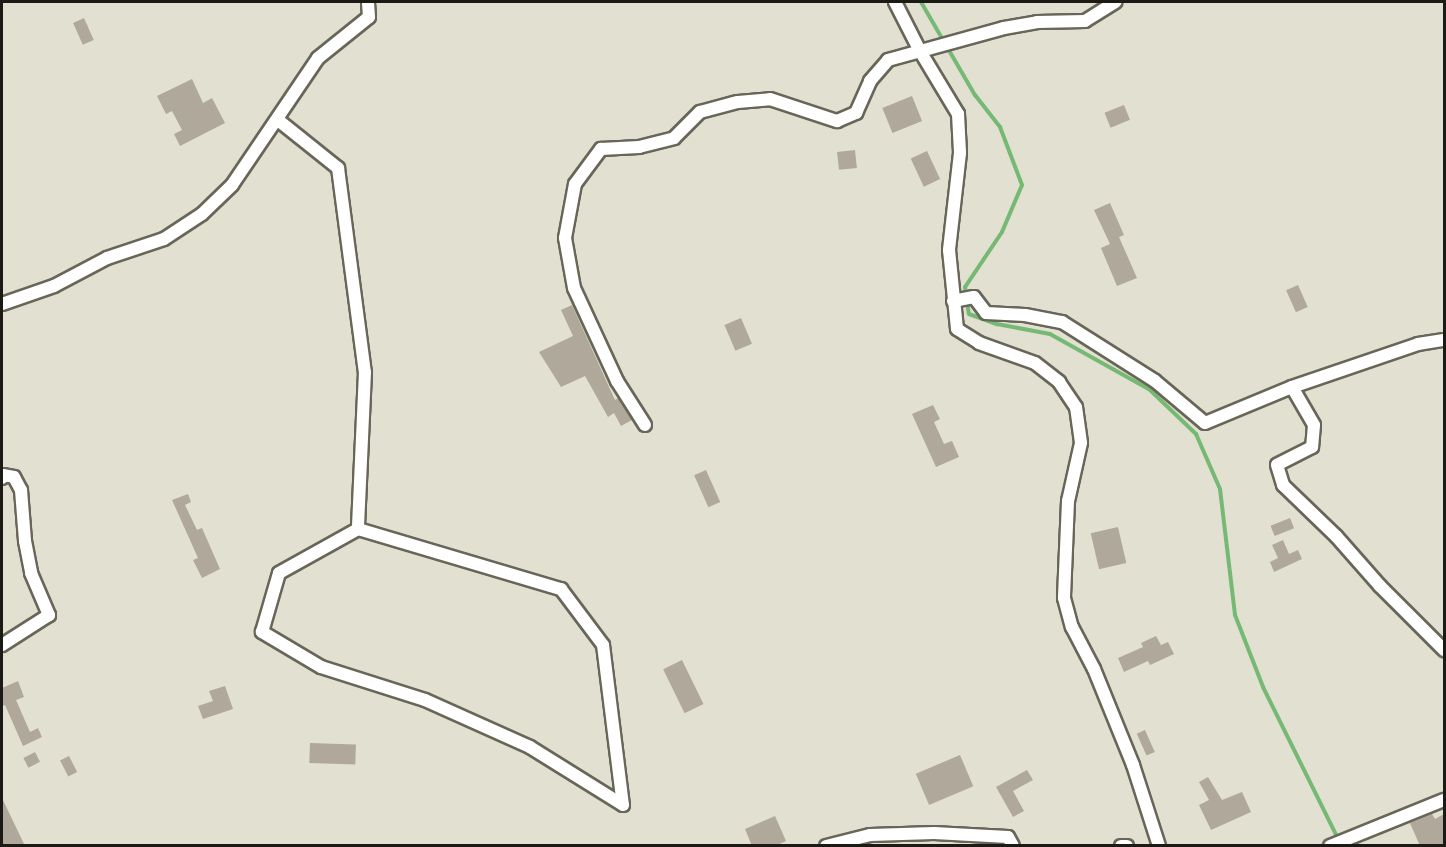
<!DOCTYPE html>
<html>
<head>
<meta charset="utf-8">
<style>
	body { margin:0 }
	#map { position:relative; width:1446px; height:847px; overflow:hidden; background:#e2e1d1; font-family:"Alegreya Sans",sans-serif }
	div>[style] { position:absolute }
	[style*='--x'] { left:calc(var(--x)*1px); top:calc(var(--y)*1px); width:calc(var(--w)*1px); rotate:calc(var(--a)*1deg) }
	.stream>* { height:4px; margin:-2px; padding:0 2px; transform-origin:2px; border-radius:2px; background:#75b974 }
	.building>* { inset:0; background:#b0a89a; transform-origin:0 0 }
	.roads { filter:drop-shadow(2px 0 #686658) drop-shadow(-2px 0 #686658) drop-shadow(0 2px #686658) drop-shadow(0 -2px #686658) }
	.minor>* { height:12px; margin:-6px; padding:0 6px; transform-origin:6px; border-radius:6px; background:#fff }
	span { translate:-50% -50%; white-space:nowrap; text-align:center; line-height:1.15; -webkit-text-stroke:4.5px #e2e1d1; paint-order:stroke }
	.frame { position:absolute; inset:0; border:3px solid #1b1a14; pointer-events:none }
</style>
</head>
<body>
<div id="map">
	<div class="stream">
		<i style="--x:921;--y:2;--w:108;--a:59.9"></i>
		<i style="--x:975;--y:95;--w:41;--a:52"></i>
		<i style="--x:1000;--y:127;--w:62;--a:69.2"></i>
		<i style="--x:1022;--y:185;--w:51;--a:113.1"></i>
		<i style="--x:1002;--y:232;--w:66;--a:123.9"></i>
		<i style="--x:965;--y:287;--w:27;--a:82"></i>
		<i style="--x:969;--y:314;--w:30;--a:20"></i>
		<i style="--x:997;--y:324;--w:54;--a:10.7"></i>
		<i style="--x:1050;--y:334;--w:115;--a:29.2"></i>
		<i style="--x:1150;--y:390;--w:64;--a:43.7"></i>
		<i style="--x:1196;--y:434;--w:60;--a:66.4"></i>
		<i style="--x:1220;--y:489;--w:127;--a:83.2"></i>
		<i style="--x:1235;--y:615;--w:77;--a:68.7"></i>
		<i style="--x:1263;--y:687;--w:172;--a:63.7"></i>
	</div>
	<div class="building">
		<i style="left:84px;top:18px;width:24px;height:12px;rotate:66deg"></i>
		<i style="clip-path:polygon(192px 79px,203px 103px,212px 98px,225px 123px,180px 146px,174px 134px,182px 130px,172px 111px,166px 114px,157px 96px)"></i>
		<i style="left:912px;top:96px;width:27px;height:32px;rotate:68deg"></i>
		<i style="left:1124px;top:105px;width:16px;height:21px;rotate:68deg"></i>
		<i style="left:855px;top:150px;width:18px;height:18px;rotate:84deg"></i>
		<i style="left:927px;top:151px;width:31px;height:18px;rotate:65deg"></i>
		<i style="clip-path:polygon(1110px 203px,1124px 235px,1119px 237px,1137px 278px,1117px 286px,1101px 248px,1110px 244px,1094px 210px)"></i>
		<i style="left:1298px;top:285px;width:24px;height:13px;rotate:66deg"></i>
		<i style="clip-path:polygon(572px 305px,615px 400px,618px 398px,632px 420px,621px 426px,614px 413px,608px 417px,585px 376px,561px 387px,539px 352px,573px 336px,561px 310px)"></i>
		<i style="left:741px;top:318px;width:28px;height:18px;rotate:67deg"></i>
		<i style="clip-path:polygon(933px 405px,940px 419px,934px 422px,944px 444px,952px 441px,959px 457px,936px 467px,912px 414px)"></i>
		<i style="left:706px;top:470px;width:35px;height:13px;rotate:66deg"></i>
		<i style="clip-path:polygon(188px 494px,191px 502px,185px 505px,197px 530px,202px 528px,220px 569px,202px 578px,193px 560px,198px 558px,172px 500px)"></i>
		<i style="left:1290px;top:518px;width:11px;height:21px;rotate:68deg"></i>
		<i style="left:1118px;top:527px;width:37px;height:28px;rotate:77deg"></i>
		<i style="clip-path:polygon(1283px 540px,1289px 554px,1298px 550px,1302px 559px,1274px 572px,1270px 562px,1278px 558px,1272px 545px)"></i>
		<i style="clip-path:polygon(1156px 636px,1161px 645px,1168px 642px,1174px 654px,1150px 665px,1148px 661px,1124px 672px,1118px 658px,1143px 647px,1141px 643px)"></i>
		<i style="left:682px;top:660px;width:49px;height:21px;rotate:64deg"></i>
		<i style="clip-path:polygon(18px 681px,24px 697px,16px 700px,30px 732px,38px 728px,42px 737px,23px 746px,5px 705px,2px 706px,2px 688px)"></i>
		<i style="clip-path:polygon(225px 686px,233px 709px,203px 719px,198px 706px,213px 701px,209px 691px)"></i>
		<i style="left:1145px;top:730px;width:24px;height:9px;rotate:66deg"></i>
		<i style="left:310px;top:743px;width:46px;height:20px;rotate:2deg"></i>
		<i style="left:35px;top:752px;width:11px;height:13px;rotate:63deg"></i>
		<i style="left:960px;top:755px;width:34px;height:48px;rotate:67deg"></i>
		<i style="left:69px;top:756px;width:18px;height:10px;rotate:63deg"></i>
		<i style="clip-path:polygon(1027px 770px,1033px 780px,1013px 791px,1024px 811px,1013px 817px,996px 787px)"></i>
		<i style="clip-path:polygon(1208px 777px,1222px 800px,1242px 792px,1251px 812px,1211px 830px,1199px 805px,1209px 800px,1199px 782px)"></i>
		<i style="clip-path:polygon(2px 798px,25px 846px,2px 846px)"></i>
		<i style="clip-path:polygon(1432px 814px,1435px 819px,1444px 814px,1444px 846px,1420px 846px,1410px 823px)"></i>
		<i style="clip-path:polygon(775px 816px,786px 841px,775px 846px,752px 846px,745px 829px)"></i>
	</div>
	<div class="roads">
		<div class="minor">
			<i style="--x:895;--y:2;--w:55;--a:63"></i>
			<i style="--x:920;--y:51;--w:74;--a:58.9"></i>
			<i style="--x:958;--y:114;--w:39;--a:87"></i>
			<i style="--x:960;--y:153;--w:98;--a:96.5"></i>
			<i style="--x:949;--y:250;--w:79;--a:84.2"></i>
			<i style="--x:957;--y:329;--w:26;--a:32"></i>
			<i style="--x:979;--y:343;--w:59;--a:19.7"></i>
			<i style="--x:1035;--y:363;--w:31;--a:38"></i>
			<i style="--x:1059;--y:382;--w:30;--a:56"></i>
			<i style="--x:1076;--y:407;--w:36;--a:82"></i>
			<i style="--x:1081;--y:443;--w:59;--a:102.6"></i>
			<i style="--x:1068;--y:501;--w:97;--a:92.4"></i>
			<i style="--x:1064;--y:598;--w:30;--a:75"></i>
			<i style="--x:1072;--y:627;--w:47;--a:62.4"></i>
			<i style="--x:1094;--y:669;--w:104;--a:67.9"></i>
			<i style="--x:1133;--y:765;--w:85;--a:72.2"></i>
			<i style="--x:278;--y:120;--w:77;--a:38.7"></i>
			<i style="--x:338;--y:168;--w:206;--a:82.5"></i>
			<i style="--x:365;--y:372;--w:157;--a:92.6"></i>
			<i style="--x:358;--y:529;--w:212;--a:16.5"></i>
			<i style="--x:561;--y:589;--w:70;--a:53.1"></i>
			<i style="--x:603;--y:645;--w:161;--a:82.9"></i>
			<i style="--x:623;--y:805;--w:110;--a:-148.1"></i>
			<i style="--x:530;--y:747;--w:115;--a:-155.9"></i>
			<i style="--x:425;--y:700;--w:109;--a:-162.4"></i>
			<i style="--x:321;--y:667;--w:69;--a:-149.3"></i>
			<i style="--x:262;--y:632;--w:61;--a:-73.9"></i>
			<i style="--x:279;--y:573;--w:90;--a:-29.1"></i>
			<i style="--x:953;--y:301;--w:21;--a:-11"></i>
			<i style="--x:974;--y:297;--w:20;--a:53"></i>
			<i style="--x:986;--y:313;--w:39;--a:3"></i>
			<i style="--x:1025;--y:315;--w:38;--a:11"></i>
			<i style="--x:1062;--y:322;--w:110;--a:32.4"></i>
			<i style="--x:1155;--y:381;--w:65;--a:40"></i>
			<i style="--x:1205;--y:423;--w:94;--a:-22.5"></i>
			<i style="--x:1292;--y:387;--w:133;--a:-18.8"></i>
			<i style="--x:1418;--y:344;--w:26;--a:-9"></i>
			<i style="--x:2;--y:304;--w:55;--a:-19.1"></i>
			<i style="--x:54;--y:286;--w:60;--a:-27.8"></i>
			<i style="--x:107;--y:258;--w:60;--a:-18.4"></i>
			<i style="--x:164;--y:239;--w:45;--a:-33.3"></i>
			<i style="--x:202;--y:214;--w:42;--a:-44"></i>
			<i style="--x:232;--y:185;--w:153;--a:-55.9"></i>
			<i style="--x:318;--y:58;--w:65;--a:-38.8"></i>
			<i style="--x:369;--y:17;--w:15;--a:-94"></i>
			<i style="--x:1292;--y:387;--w:44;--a:59.9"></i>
			<i style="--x:1314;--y:425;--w:22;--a:95"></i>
			<i style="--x:1312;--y:447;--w:39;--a:153"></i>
			<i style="--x:1277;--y:465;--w:21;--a:73"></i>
			<i style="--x:1283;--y:485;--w:74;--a:43.9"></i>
			<i style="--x:1336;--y:536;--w:67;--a:48.7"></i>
			<i style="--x:1380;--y:586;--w:91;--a:45"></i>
			<i style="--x:645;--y:425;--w:52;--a:-122.5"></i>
			<i style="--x:617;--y:381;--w:102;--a:-114.8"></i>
			<i style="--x:574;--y:288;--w:51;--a:-100.2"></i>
			<i style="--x:565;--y:238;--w:55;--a:-79.5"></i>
			<i style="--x:575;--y:184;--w:44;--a:-53.4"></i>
			<i style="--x:601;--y:149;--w:38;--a:-3"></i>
			<i style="--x:639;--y:147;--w:36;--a:-14"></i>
			<i style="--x:674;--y:138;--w:37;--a:-45"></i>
			<i style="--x:700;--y:112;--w:39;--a:-15"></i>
			<i style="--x:738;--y:102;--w:32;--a:-5"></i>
			<i style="--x:770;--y:99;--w:71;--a:18.2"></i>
			<i style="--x:837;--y:121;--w:21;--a:-23"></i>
			<i style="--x:856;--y:113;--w:35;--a:-66"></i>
			<i style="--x:870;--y:81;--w:28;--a:-49"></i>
			<i style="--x:888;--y:60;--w:120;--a:-15.4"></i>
			<i style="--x:1004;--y:28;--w:34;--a:-10"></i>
			<i style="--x:1037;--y:22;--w:48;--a:-1.2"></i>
			<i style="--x:1085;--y:21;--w:36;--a:-32"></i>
			<i style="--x:2;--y:478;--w:3;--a:-72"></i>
			<i style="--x:3;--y:475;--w:11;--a:10"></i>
			<i style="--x:14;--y:477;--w:15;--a:62"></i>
			<i style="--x:21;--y:490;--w:51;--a:85.5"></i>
			<i style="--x:25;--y:541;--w:33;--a:79"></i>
			<i style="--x:31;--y:573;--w:46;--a:66.8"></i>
			<i style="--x:49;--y:615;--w:56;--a:147.4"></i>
			<i style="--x:826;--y:846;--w:45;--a:-14"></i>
			<i style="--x:870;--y:835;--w:64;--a:-1.8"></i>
			<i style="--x:934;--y:833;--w:74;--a:3.1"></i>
			<i style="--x:1008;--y:837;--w:10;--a:61"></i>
			<i style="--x:1121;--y:846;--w:6;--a:0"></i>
			<i style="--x:1330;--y:846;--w:123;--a:-22"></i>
		</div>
	</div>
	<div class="frame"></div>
</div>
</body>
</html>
